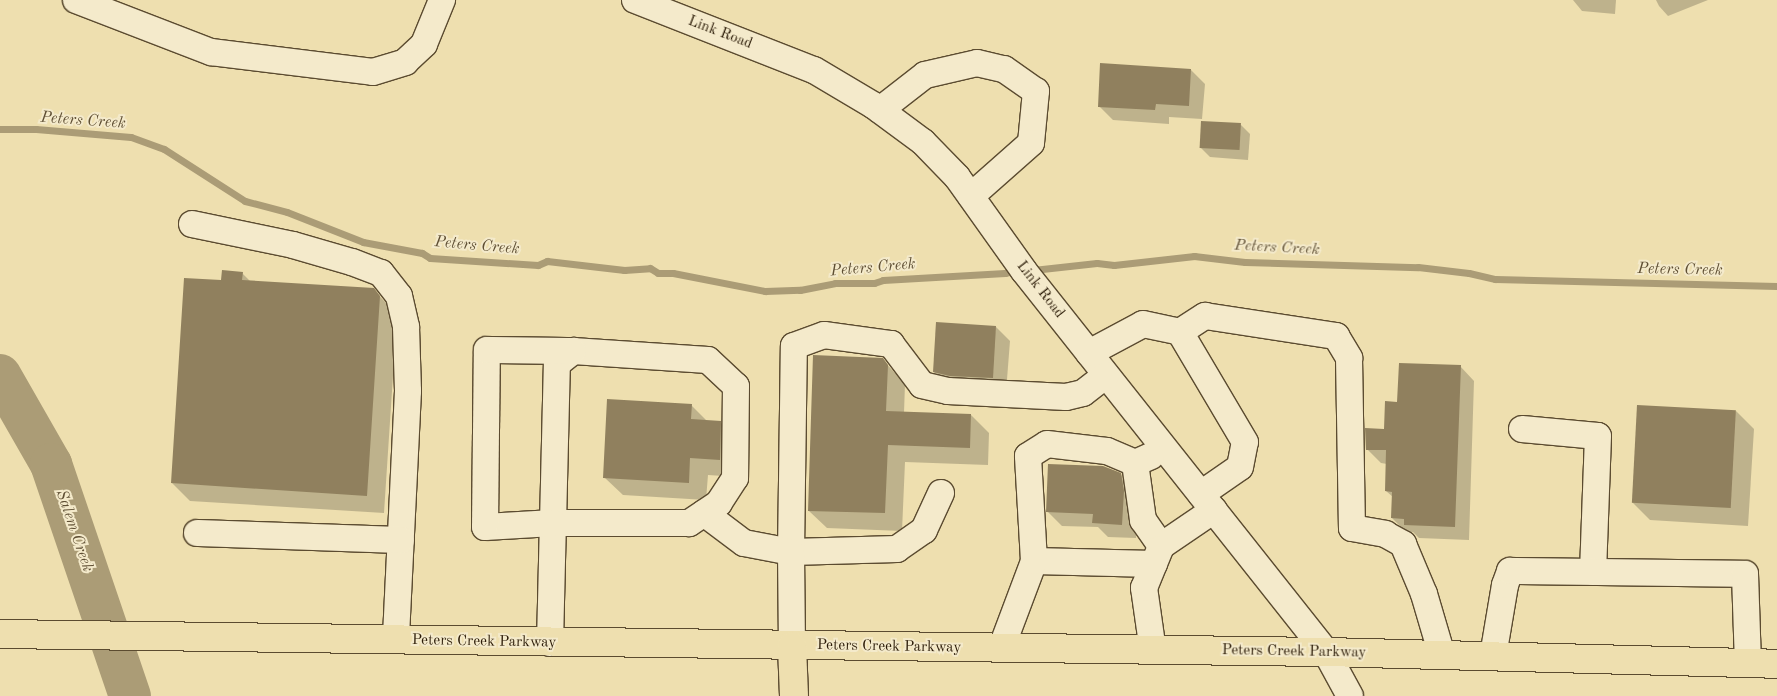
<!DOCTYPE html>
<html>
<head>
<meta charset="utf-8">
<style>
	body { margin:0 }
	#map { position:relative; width:1777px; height:696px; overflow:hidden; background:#eedfaf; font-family:"Old Standard TT",serif }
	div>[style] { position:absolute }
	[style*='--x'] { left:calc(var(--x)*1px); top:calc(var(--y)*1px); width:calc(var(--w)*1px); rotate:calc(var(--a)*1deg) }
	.shadow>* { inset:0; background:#0003 }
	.stream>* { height:7px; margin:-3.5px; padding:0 3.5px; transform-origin:3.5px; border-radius:3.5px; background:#ab9c76 }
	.river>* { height:42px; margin:-21px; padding:0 21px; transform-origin:21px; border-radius:21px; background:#ab9c76 }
	.building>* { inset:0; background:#90805e; transform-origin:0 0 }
	.roads { filter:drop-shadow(1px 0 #5b4b30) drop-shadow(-1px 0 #5b4b30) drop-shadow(0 1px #5b4b30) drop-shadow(0 -1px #5b4b30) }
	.minor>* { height:26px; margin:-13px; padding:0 13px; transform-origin:13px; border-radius:13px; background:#f4eacb }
	.major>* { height:28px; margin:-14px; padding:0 14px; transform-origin:14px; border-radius:14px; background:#eedfaf }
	span { translate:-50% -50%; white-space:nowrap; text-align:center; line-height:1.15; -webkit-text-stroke:4px #f4eacb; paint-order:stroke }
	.street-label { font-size:15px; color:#2a1a06 }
	.water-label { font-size:16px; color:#5e4e33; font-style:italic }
</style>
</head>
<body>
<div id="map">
	<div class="shadow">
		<i style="clip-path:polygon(1573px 0,1616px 0,1615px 14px,1582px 11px)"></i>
		<i style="clip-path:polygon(1656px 0,1708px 0,1668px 16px,1659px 6px)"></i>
		<i style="clip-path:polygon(1191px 70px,1205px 84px,1202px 119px,1169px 117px,1169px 124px,1113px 120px,1099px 106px)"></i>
		<i style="clip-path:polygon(1240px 124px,1250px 134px,1248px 160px,1210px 157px,1200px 147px)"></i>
		<i style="clip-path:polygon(242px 273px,251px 282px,373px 289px,397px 315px,384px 513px,190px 501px,172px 483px)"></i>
		<i style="clip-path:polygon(996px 327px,1010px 341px,1006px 392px,948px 386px,934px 372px)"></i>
		<i style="clip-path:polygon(882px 359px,905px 384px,904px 413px,971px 415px,989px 433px,988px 465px,905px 462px,902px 531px,827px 528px,809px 511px)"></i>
		<i style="clip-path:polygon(1460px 366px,1474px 381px,1469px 540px,1419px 538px,1413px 532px,1406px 532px,1392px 518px,1393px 497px,1386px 491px,1387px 464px,1381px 463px,1367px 449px,1385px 430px,1398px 403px)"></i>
		<i style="clip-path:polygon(691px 405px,707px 421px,720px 422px,738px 440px,738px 477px,708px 475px,706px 500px,623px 495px,605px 478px)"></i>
		<i style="clip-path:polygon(1736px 411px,1754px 429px,1748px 526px,1650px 520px,1632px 502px)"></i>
		<i style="clip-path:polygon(1121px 475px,1135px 489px,1137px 506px,1136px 538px,1108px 537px,1098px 527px,1062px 526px,1048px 512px)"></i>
	</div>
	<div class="stream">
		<i style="--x:0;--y:129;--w:36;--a:0"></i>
		<i style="--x:36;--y:129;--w:95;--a:4.8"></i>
		<i style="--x:131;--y:137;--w:35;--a:20"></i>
		<i style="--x:164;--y:149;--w:96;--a:32.7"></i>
		<i style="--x:245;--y:201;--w:43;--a:14.7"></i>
		<i style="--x:287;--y:212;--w:82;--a:21.5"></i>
		<i style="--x:363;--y:242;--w:60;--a:10.6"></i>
		<i style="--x:422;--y:253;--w:9;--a:32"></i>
		<i style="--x:430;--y:258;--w:108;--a:3.7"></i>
		<i style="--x:538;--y:265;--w:10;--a:-24"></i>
		<i style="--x:547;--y:261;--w:78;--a:6.7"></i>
		<i style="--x:624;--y:270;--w:26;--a:-4"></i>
		<i style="--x:650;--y:268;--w:9;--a:32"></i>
		<i style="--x:658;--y:273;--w:15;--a:0"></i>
		<i style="--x:673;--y:273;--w:94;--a:11.1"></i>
		<i style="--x:765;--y:291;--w:35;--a:-2"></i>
		<i style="--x:800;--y:290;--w:36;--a:-11"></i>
		<i style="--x:835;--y:283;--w:39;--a:0"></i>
		<i style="--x:874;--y:283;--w:9;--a:-18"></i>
		<i style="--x:883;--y:280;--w:122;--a:-3.3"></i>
		<i style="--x:1005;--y:273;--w:12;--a:-14"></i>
		<i style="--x:1033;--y:270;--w:64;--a:-6.2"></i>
		<i style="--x:1097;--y:263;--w:17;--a:7"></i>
		<i style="--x:1114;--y:265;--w:81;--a:-6.4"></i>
		<i style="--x:1194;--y:256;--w:51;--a:6.7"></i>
		<i style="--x:1245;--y:262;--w:173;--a:1.7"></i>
		<i style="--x:1418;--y:267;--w:51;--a:6.7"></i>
		<i style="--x:1469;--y:273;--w:27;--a:13"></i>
		<i style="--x:1495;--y:279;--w:282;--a:1.4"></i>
	</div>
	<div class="river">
		<i style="--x:0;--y:375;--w:103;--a:60.2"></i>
		<i style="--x:51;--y:464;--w:245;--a:71.2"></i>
	</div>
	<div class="building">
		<i style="clip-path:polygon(1100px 63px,1191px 69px,1189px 106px,1156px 104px,1155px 110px,1098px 107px)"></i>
		<i style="left:1201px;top:121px;width:40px;height:27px;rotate:3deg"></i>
		<i style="clip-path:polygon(222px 270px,243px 272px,242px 280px,374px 288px,380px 296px,367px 496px,171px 483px,184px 278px,221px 280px)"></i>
		<i style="clip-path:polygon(936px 322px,996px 326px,993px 378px,950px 376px,933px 372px)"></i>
		<i style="clip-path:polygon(813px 355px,883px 358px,888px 365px,886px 411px,971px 414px,970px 448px,888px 445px,885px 513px,808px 511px)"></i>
		<i style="clip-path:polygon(1399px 363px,1461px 365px,1455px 527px,1404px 525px,1404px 519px,1391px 518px,1392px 492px,1385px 491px,1386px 450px,1366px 450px,1365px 428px,1384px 429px,1385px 401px,1397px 402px)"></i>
		<i style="clip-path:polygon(607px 399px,692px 404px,691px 419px,721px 421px,720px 460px,690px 458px,689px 483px,603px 478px)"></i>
		<i style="left:1637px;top:405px;width:99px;height:98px;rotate:3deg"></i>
		<i style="clip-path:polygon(1048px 464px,1103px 466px,1121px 473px,1124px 491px,1122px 525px,1092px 523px,1093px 514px,1046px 512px)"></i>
	</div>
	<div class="roads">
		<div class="minor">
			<i style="--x:76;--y:0;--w:145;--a:21.1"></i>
			<i style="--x:211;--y:52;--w:163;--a:7"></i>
			<i style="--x:373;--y:72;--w:34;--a:-17"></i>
			<i style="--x:405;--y:62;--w:26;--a:-43"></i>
			<i style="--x:424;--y:44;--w:48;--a:-67.8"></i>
			<i style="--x:635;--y:0;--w:192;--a:21.4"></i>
			<i style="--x:814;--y:70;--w:69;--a:30.7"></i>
			<i style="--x:873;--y:105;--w:62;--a:36.5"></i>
			<i style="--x:923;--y:142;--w:49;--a:45.8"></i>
			<i style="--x:957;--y:177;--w:115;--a:54.5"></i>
			<i style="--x:1024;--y:271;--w:486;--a:51.6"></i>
			<i style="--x:1326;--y:652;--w:50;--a:61.4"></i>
			<i style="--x:880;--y:110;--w:57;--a:-37.9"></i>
			<i style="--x:925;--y:75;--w:53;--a:-13"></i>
			<i style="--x:977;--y:63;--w:28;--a:13"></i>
			<i style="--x:1004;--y:69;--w:39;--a:35"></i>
			<i style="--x:1036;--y:91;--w:52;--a:95.5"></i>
			<i style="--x:1031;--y:143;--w:80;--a:138.5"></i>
			<i style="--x:192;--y:224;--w:103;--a:11.7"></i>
			<i style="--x:293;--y:245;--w:61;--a:16.1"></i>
			<i style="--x:352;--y:262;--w:31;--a:21"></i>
			<i style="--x:381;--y:273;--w:29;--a:52"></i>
			<i style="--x:399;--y:296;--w:32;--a:77"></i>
			<i style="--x:406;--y:327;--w:64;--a:88.2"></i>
			<i style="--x:408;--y:391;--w:249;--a:92.8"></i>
			<i style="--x:1089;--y:353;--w:61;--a:-28.2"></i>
			<i style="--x:1143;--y:324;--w:38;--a:12"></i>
			<i style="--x:1522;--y:429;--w:76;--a:5.3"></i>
			<i style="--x:1598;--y:436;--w:136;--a:92.1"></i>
			<i style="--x:1151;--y:456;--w:17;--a:156"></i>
			<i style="--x:1135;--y:463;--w:58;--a:82"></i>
			<i style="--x:1143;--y:520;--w:32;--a:55"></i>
			<i style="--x:1161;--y:546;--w:64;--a:-34.2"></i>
			<i style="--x:941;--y:493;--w:41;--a:114.7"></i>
			<i style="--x:924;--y:530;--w:33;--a:145"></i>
			<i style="--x:897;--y:549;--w:106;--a:178.4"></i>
			<i style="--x:791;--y:552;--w:206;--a:-89.2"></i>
			<i style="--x:794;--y:346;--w:32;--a:-20"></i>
			<i style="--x:824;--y:335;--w:68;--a:7.7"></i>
			<i style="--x:891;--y:344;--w:51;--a:52.9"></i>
			<i style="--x:922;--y:385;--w:27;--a:13"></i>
			<i style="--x:948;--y:391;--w:118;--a:2.9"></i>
			<i style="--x:1066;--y:397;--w:17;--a:-13"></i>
			<i style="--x:1083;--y:393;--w:29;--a:-38"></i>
			<i style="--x:1201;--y:494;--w:47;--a:-34.7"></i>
			<i style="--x:1240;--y:467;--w:25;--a:-79"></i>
			<i style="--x:1245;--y:442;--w:128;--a:-120.6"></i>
			<i style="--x:1180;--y:332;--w:30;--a:-33"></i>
			<i style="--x:1205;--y:316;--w:133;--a:8.7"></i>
			<i style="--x:1336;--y:336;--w:26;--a:59"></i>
			<i style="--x:1349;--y:358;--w:170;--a:89"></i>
			<i style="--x:1352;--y:528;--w:34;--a:10"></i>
			<i style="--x:1385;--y:534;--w:21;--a:29"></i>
			<i style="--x:1403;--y:544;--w:54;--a:67.2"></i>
			<i style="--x:1424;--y:594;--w:64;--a:73.6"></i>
			<i style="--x:704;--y:513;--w:50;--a:36.9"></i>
			<i style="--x:744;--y:543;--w:48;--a:10.8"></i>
			<i style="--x:791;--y:552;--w:94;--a:89.4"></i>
			<i style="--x:197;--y:533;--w:204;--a:2"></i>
			<i style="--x:1034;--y:561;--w:120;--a:1.4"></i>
			<i style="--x:550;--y:643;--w:120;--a:-88.6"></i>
			<i style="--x:553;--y:523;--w:159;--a:-88.6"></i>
			<i style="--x:557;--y:364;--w:21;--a:-39"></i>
			<i style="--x:573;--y:351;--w:135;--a:3.8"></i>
			<i style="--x:708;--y:360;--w:38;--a:43"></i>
			<i style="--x:736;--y:386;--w:92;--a:90.6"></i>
			<i style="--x:735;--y:478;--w:30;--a:123"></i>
			<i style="--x:719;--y:503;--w:36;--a:146"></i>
			<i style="--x:689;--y:523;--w:136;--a:180"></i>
			<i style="--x:553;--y:523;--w:68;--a:176.6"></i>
			<i style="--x:485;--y:527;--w:177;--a:-89.4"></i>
			<i style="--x:487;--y:350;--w:86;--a:0.7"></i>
			<i style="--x:1001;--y:649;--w:94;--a:-69.4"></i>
			<i style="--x:1034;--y:561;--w:105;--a:-93.3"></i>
			<i style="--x:1028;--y:456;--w:22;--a:-32"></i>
			<i style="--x:1047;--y:444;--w:60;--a:6.7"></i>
			<i style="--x:1107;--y:451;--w:30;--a:23"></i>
			<i style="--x:1153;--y:651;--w:64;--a:-98.1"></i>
			<i style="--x:1144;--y:588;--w:42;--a:-67.7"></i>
			<i style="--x:1493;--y:656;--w:72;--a:-80.4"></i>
			<i style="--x:1505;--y:585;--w:15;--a:-70"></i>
			<i style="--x:1510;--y:571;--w:235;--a:0.7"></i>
			<i style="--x:1745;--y:574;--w:90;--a:88.1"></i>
		</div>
		<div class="major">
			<i style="--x:0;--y:634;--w:1326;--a:0.78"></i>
			<i style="--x:1326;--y:652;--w:451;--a:1.5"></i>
			<i style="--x:792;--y:646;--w:50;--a:87.7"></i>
		</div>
	</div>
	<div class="street-label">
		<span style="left:720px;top:33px;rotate:21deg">Link Road</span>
		<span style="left:1040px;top:290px;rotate:52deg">Link Road</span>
		<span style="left:484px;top:642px;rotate:1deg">Peters Creek Parkway</span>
		<span style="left:889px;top:647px;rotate:1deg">Peters Creek Parkway</span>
		<span style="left:1294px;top:652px;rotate:1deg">Peters Creek Parkway</span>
	</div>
	<div class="water-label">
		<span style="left:83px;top:121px;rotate:4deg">Peters Creek</span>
		<span style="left:477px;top:246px;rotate:5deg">Peters Creek</span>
		<span style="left:1277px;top:248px;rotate:3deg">Peters Creek</span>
		<span style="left:873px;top:268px;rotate:-5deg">Peters Creek</span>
		<span style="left:1680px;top:270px;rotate:1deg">Peters Creek</span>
		<span style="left:74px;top:531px;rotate:71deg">Salem Creek</span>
	</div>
</div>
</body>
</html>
